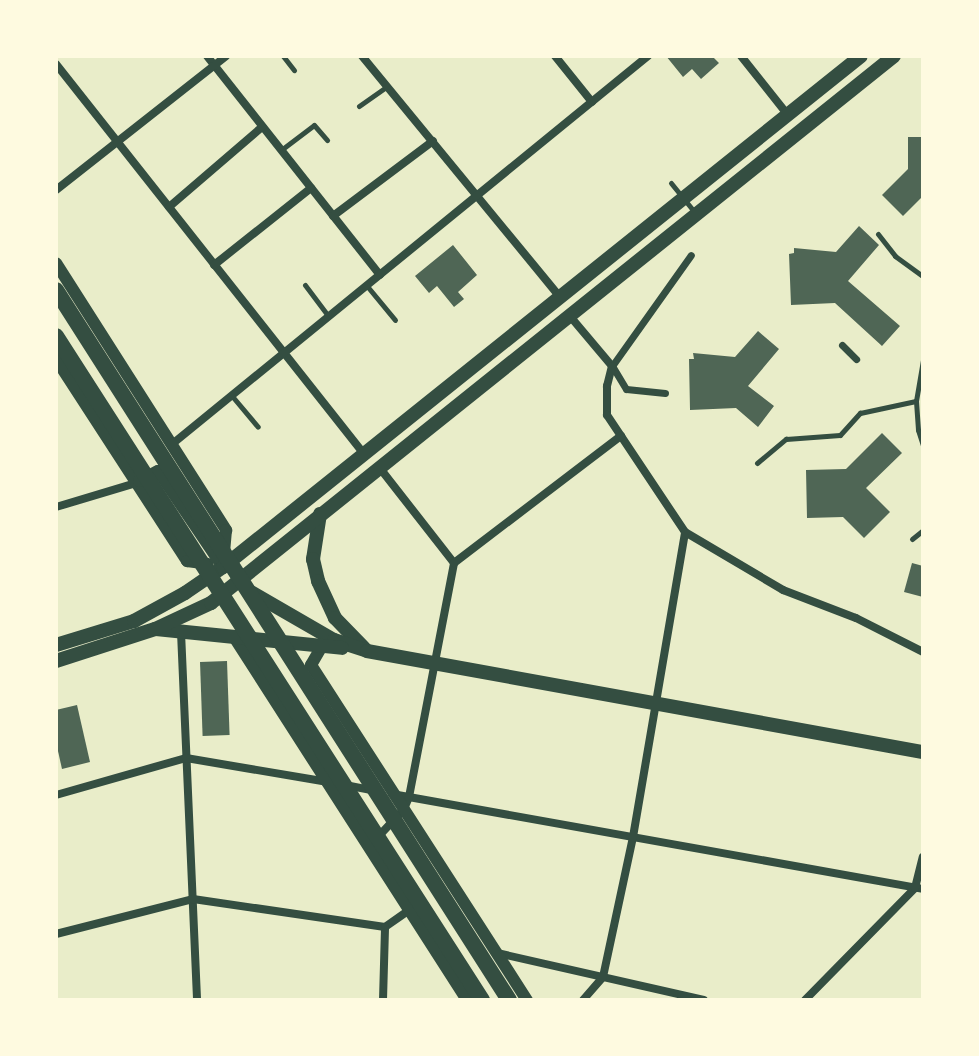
<!DOCTYPE html>
<html>
<head>
<meta charset="utf-8">
<style>
	body { margin:0 }
	#map { position:relative; width:979px; height:1056px; overflow:hidden; background:#e9edc9; font-family:"Sofia Sans Condensed",sans-serif }
	div>[style] { position:absolute }
	[style*='--x'] { left:calc(var(--x)*1px); top:calc(var(--y)*1px); width:calc(var(--w)*1px); rotate:calc(var(--a)*1deg) }
	.building>* { inset:0; background:#4f6655; transform-origin:0 0 }
	.service>* { height:5px; margin:-2.5px; padding:0 2.5px; transform-origin:2.5px; border-radius:2.5px; background:#344e41 }
	.pedestrian>* { height:7px; margin:-3.5px; padding:0 3.5px; transform-origin:3.5px; border-radius:3.5px; background:#344e41 }
	.minor>* { height:8px; margin:-4px; padding:0 4px; transform-origin:4px; border-radius:4px; background:#344e41 }
	.tertiary>* { height:12px; margin:-6px; padding:0 6px; transform-origin:6px; border-radius:6px; background:#344e41 }
	.secondary>* { height:14px; margin:-7px; padding:0 7px; transform-origin:7px; border-radius:7px; background:#344e41 }
	.trunk>* { height:16px; margin:-8px; padding:0 8px; transform-origin:8px; border-radius:8px; background:#344e41 }
	span { translate:-50% -50%; white-space:nowrap; text-align:center; line-height:1.15; -webkit-text-stroke:6px #fefae0; paint-order:stroke }
	.frame { position:absolute; inset:0; border:58px solid #fefae0; pointer-events:none }
</style>
</head>
<body>
<div id="map">
	<div class="building">
		<i style="clip-path:polygon(666px 56px,712px 56px,719px 63px,701px 79px,692px 69px,683px 77px)"></i>
		<i style="clip-path:polygon(908px 137px,923px 137px,923px 196px,903px 216px,882px 195px,908px 169px)"></i>
		<i style="clip-path:polygon(859px 226px,879px 245px,848px 281px,900px 326px,882px 346px,835px 303px,791px 305px,789px 254px,794px 253px,794px 248px,836px 252px)"></i>
		<i style="clip-path:polygon(453px 245px,477px 275px,458px 292px,464px 299px,454px 307px,437px 286px,429px 293px,415px 276px)"></i>
		<i style="clip-path:polygon(758px 331px,779px 349px,748px 386px,774px 406px,758px 427px,736px 408px,690px 410px,689px 359px,694px 359px,693px 353px,735px 357px)"></i>
		<i style="clip-path:polygon(882px 433px,902px 453px,866px 488px,890px 512px,864px 538px,843px 517px,807px 518px,806px 470px,846px 469px)"></i>
		<i style="clip-path:polygon(912px 563px,923px 566px,923px 597px,904px 592px)"></i>
		<i style="left:227px;top:661px;width:74px;height:27px;rotate:88deg"></i>
		<i style="clip-path:polygon(77px 705px,90px 762px,62px 769px,56px 742px,56px 710px)"></i>
	</div>
	<div class="service">
		<i style="--x:283;--y:56;--w:18;--a:52"></i>
		<i style="--x:359;--y:106;--w:33;--a:-35"></i>
		<i style="--x:281;--y:150;--w:41;--a:-37.1"></i>
		<i style="--x:314;--y:125;--w:20;--a:49"></i>
		<i style="--x:671;--y:183;--w:38;--a:51"></i>
		<i style="--x:878;--y:234;--w:28;--a:52"></i>
		<i style="--x:895;--y:256;--w:34;--a:36"></i>
		<i style="--x:305;--y:285;--w:39;--a:53"></i>
		<i style="--x:367;--y:286;--w:44;--a:50.5"></i>
		<i style="--x:923;--y:360;--w:42;--a:99.7"></i>
		<i style="--x:916;--y:401;--w:29;--a:86"></i>
		<i style="--x:918;--y:430;--w:16;--a:72"></i>
		<i style="--x:232;--y:396;--w:40;--a:50"></i>
		<i style="--x:757;--y:463;--w:38;--a:-40"></i>
		<i style="--x:786;--y:439;--w:54;--a:-4.2"></i>
		<i style="--x:840;--y:435;--w:30;--a:-48"></i>
		<i style="--x:860;--y:413;--w:57;--a:-12.1"></i>
		<i style="--x:912;--y:539;--w:14;--a:-39"></i>
	</div>
	<div class="pedestrian">
		<i style="--x:842;--y:345;--w:20;--a:45"></i>
		<i style="--x:665;--y:393;--w:39;--a:-174"></i>
		<i style="--x:626;--y:389;--w:27;--a:-121"></i>
		<i style="--x:612;--y:366;--w:136;--a:-54.6"></i>
	</div>
	<div class="minor">
		<i style="--x:207;--y:56;--w:279;--a:51.7"></i>
		<i style="--x:362;--y:56;--w:312;--a:50.6"></i>
		<i style="--x:555;--y:56;--w:59;--a:51.2"></i>
		<i style="--x:741;--y:56;--w:75;--a:51.5"></i>
		<i style="--x:56;--y:64;--w:496;--a:51.7"></i>
		<i style="--x:56;--y:190;--w:216;--a:-38.2"></i>
		<i style="--x:169;--y:207;--w:123;--a:-40.7"></i>
		<i style="--x:333;--y:216;--w:125;--a:-36.9"></i>
		<i style="--x:214;--y:265;--w:124;--a:-38.4"></i>
		<i style="--x:569;--y:315;--w:67;--a:49.9"></i>
		<i style="--x:612;--y:366;--w:21;--a:104"></i>
		<i style="--x:607;--y:386;--w:29;--a:90"></i>
		<i style="--x:607;--y:415;--w:141;--a:56.3"></i>
		<i style="--x:685;--y:532;--w:114;--a:30.6"></i>
		<i style="--x:783;--y:590;--w:78;--a:21"></i>
		<i style="--x:856;--y:618;--w:75;--a:26.9"></i>
		<i style="--x:171;--y:445;--w:616;--a:-39.2"></i>
		<i style="--x:379;--y:467;--w:122;--a:52"></i>
		<i style="--x:56;--y:507;--w:84;--a:-16.7"></i>
		<i style="--x:181;--y:632;--w:368;--a:87.5"></i>
		<i style="--x:345;--y:785;--w:31;--a:11"></i>
		<i style="--x:392;--y:794;--w:539;--a:10.14"></i>
		<i style="--x:56;--y:795;--w:135;--a:-15.9"></i>
		<i style="--x:186;--y:758;--w:144;--a:9.6"></i>
		<i style="--x:377;--y:838;--w:40;--a:-47"></i>
		<i style="--x:404;--y:809;--w:13;--a:-67"></i>
		<i style="--x:409;--y:797;--w:238;--a:-79.1"></i>
		<i style="--x:454;--y:563;--w:210;--a:-37.3"></i>
		<i style="--x:385;--y:927;--w:29;--a:-35"></i>
		<i style="--x:56;--y:934;--w:141;--a:-14.3"></i>
		<i style="--x:193;--y:899;--w:194;--a:8.3"></i>
		<i style="--x:497;--y:953;--w:212;--a:12.8"></i>
		<i style="--x:383;--y:1000;--w:73;--a:-88.4"></i>
		<i style="--x:583;--y:1000;--w:30;--a:-49"></i>
		<i style="--x:603;--y:977;--w:143;--a:-77.9"></i>
		<i style="--x:633;--y:837;--w:309;--a:-80.3"></i>
		<i style="--x:805;--y:1000;--w:157;--a:-45.5"></i>
		<i style="--x:915;--y:888;--w:32;--a:-76"></i>
	</div>
	<div class="tertiary">
		<i style="--x:56;--y:263;--w:317;--a:57.5"></i>
		<i style="--x:226;--y:530;--w:25;--a:95"></i>
		<i style="--x:56;--y:359;--w:241;--a:57"></i>
		<i style="--x:187;--y:561;--w:21;--a:8"></i>
		<i style="--x:139;--y:481;--w:21;--a:-28"></i>
		<i style="--x:158;--y:471;--w:116;--a:55.9"></i>
		<i style="--x:234;--y:637;--w:431;--a:57.3"></i>
		<i style="--x:322;--y:646;--w:22;--a:120"></i>
		<i style="--x:311;--y:665;--w:399;--a:57.2"></i>
	</div>
	<div class="secondary">
		<i style="--x:320;--y:514;--w:46;--a:98.8"></i>
		<i style="--x:313;--y:559;--w:23;--a:77"></i>
		<i style="--x:318;--y:581;--w:41;--a:65.3"></i>
		<i style="--x:335;--y:618;--w:42;--a:46"></i>
		<i style="--x:249;--y:591;--w:98;--a:30"></i>
		<i style="--x:334;--y:640;--w:35;--a:18"></i>
		<i style="--x:367;--y:651;--w:565;--a:10.3"></i>
		<i style="--x:156;--y:629;--w:187;--a:5.8"></i>
		<i style="--x:56;--y:645;--w:82;--a:-17.1"></i>
		<i style="--x:134;--y:621;--w:58;--a:-28.8"></i>
		<i style="--x:185;--y:593;--w:46;--a:-34.4"></i>
		<i style="--x:223;--y:567;--w:817;--a:-38.69"></i>
		<i style="--x:56;--y:661;--w:104;--a:-17.9"></i>
		<i style="--x:155;--y:629;--w:62;--a:-24.9"></i>
		<i style="--x:211;--y:603;--w:875;--a:-38.69"></i>
	</div>
	<div class="trunk">
		<i style="--x:56;--y:290;--w:842;--a:57.46"></i>
		<i style="--x:56;--y:336;--w:789;--a:57.32"></i>
	</div>
	<div class="frame"></div>
</div>
</body>
</html>
